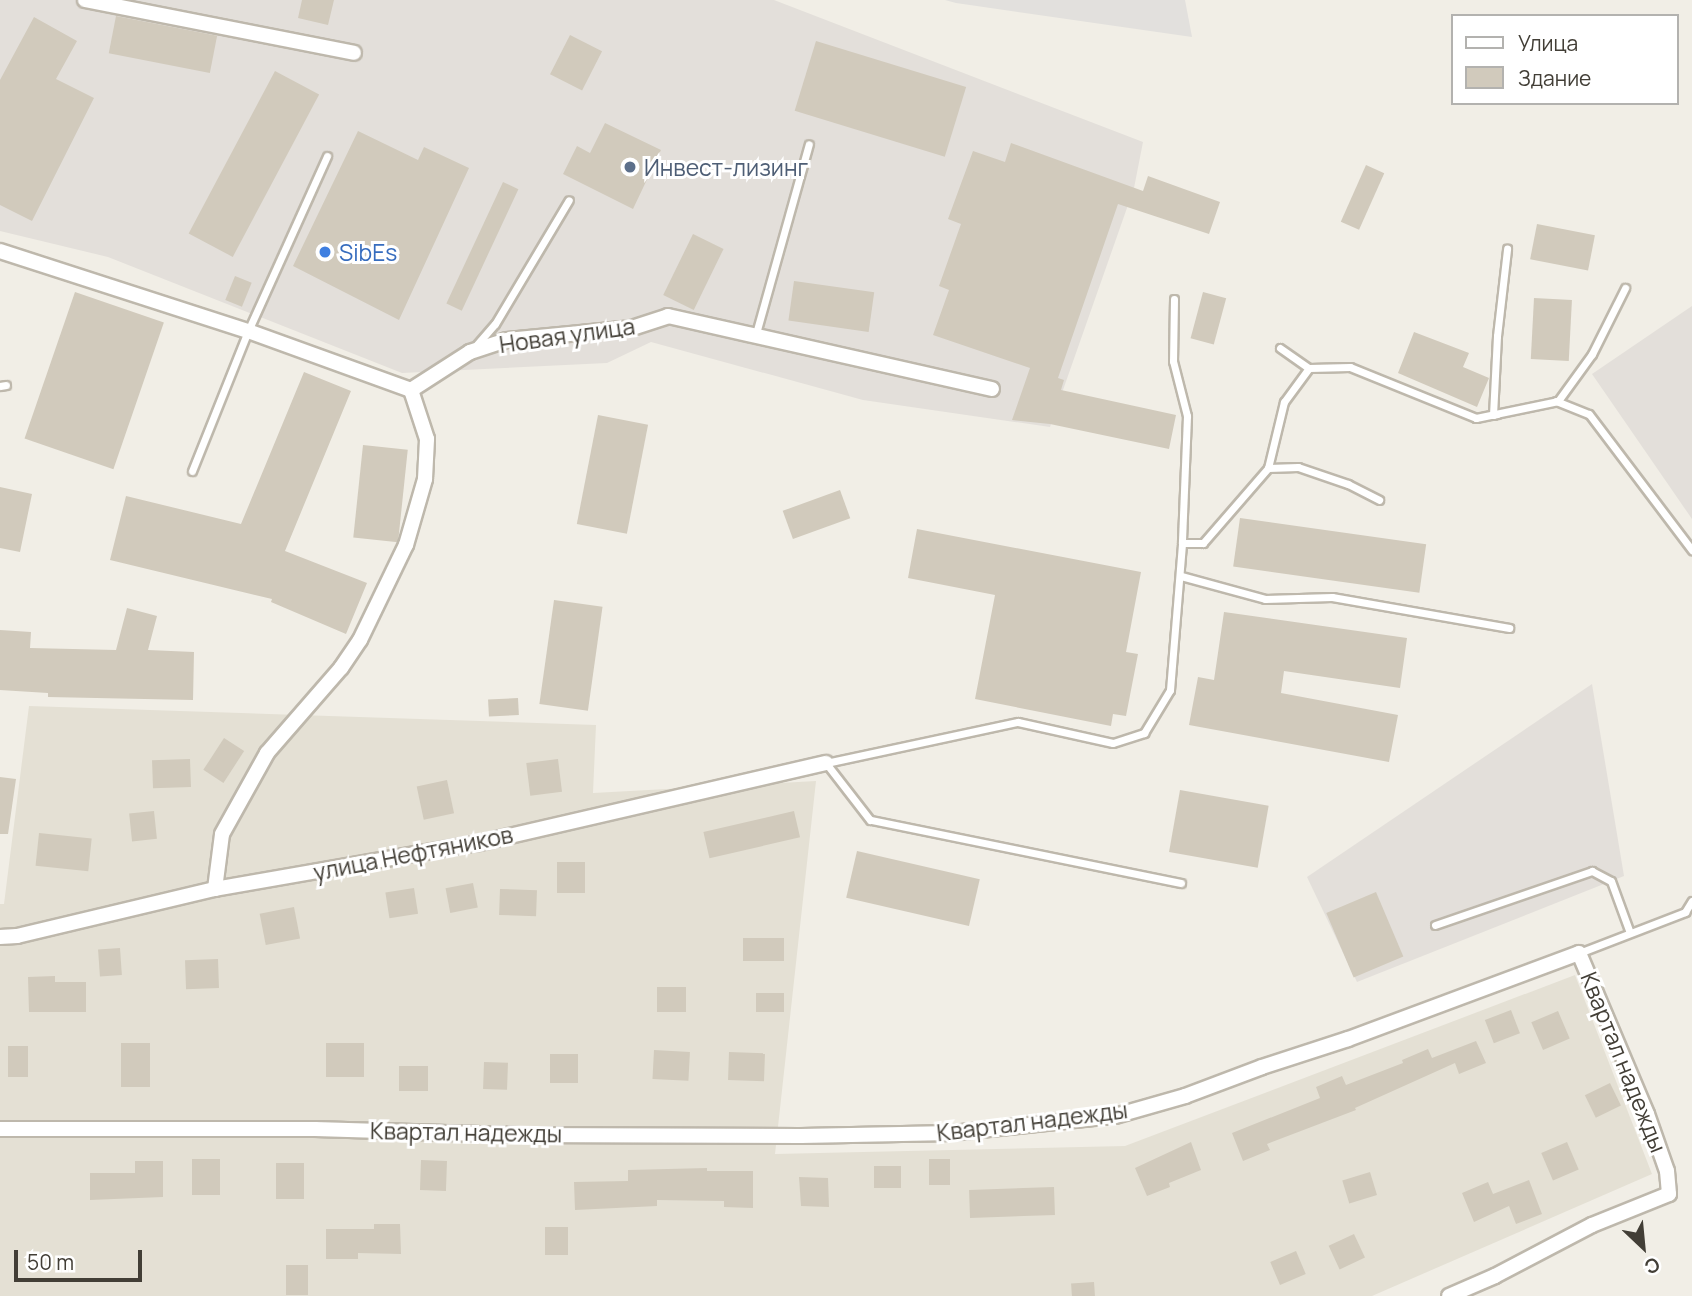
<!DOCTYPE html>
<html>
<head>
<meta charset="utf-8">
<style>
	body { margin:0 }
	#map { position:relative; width:1692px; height:1296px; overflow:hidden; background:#f1eee6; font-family:Manrope,sans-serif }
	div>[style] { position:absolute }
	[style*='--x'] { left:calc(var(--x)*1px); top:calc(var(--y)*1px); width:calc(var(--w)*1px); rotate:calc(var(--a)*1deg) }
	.residential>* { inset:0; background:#e4e0d4 }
	.industrial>* { inset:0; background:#e3dfda }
	.parking>* { inset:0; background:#e2e0dd }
	.building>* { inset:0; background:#d1cabc; transform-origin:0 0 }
	.roads { filter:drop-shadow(2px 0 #beb8ac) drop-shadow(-2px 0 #beb8ac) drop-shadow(0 2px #beb8ac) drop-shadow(0 -2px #beb8ac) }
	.lane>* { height:7px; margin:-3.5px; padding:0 3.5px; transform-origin:3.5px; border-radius:3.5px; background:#fff }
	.street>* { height:14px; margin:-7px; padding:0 7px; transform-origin:7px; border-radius:7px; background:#fff }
	.dots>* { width:19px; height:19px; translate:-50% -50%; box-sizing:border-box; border:4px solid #fff; border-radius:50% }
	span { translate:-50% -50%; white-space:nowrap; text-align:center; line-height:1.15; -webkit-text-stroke:6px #fff; paint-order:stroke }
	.service-label { font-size:23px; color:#4e5e75 }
	.left { translate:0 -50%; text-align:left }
	.shop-label { font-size:23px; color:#366cbe }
	.street-label { font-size:23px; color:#423e36 }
	.legend { position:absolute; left:1451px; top:14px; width:228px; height:91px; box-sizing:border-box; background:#fff; border:2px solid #b3b2af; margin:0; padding:9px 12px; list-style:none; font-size:21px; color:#423e36 }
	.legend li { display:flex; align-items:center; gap:14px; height:35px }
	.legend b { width:35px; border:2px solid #b3b2af }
	.north { position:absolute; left:1608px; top:1212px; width:70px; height:70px; -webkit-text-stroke:5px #fff; paint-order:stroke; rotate:154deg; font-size:19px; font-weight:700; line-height:28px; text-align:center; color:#423e36 }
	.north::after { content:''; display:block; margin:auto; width:24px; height:32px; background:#423e36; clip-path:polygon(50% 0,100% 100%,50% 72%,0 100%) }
	.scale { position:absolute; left:14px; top:1250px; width:128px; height:32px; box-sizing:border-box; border:4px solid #423e36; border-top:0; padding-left:9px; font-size:21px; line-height:24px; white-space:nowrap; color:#423e36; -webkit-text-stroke:5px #fff; paint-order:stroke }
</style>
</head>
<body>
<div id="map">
	<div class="residential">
		<i style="clip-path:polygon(29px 706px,596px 725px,593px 793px,816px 781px,775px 1154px,1125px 1146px,1575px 975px,1652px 1174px,1372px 1296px,0 1296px,0 904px,4px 904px)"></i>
	</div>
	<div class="industrial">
		<i style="clip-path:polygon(0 0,774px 0,1143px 142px,1134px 188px,1050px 427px,863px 400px,651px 342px,607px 363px,402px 373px,108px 257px,0 231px)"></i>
		<i style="clip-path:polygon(1692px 306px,1692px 519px,1592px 374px)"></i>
		<i style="clip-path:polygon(1592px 684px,1624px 876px,1357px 982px,1307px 877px)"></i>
	</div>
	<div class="parking">
		<i style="clip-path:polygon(945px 0,1185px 0,1192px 37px,956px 3px)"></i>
	</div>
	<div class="building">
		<i style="clip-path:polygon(302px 0,334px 0,328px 25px,298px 18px)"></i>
		<i style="left:116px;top:16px;width:103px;height:38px;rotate:11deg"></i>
		<i style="clip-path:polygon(34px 17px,77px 41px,56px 79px,94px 98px,32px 221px,0 205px,0 80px)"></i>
		<i style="left:570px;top:35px;width:36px;height:44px;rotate:27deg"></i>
		<i style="left:816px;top:41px;width:157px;height:73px;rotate:17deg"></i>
		<i style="left:275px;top:71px;width:50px;height:184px;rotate:28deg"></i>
		<i style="clip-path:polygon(605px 123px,661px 150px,633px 209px,563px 174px,577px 146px,590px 153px)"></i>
		<i style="clip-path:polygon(358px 131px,418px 160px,424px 147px,469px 168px,399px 320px,293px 266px)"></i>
		<i style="clip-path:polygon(1011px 143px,1143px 191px,1148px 176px,1220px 202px,1209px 234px,1118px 204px,1058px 378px,1064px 380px,1061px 390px,1176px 415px,1169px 449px,1050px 424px,1012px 420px,1030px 368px,933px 335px,949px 290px,939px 286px,961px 224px,948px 219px,973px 151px,1005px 162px)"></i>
		<i style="left:1366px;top:165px;width:20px;height:62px;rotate:24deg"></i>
		<i style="left:503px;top:182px;width:17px;height:134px;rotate:25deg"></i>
		<i style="left:1537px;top:224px;width:59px;height:36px;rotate:11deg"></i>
		<i style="left:693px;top:234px;width:34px;height:68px;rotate:26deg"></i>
		<i style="left:235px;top:276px;width:18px;height:26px;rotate:22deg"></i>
		<i style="left:794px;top:281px;width:81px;height:40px;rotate:8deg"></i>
		<i style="left:75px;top:292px;width:94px;height:155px;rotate:19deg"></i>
		<i style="left:1203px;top:292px;width:24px;height:48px;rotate:15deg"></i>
		<i style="left:1534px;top:298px;width:38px;height:61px;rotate:3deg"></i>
		<i style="clip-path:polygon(1414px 332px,1469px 353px,1463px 367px,1489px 378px,1477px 407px,1398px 373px)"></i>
		<i style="clip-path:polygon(304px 372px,351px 391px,285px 551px,367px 583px,346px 634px,271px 602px,272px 599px,110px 560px,126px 496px,241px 524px)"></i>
		<i style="left:598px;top:415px;width:51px;height:111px;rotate:11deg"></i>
		<i style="left:363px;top:445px;width:45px;height:93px;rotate:6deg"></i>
		<i style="clip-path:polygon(0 487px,32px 494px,20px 552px,0 548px)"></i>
		<i style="left:840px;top:490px;width:30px;height:61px;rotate:70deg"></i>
		<i style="left:1240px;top:518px;width:188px;height:49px;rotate:8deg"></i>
		<i style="clip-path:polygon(917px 529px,1141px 572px,1126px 652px,1138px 654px,1126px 716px,1113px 714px,1111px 726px,975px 699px,995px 595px,908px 578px)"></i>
		<i style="left:554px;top:600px;width:49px;height:105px;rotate:8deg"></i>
		<i style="clip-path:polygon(127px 608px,157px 616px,148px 650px,194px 652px,193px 700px,48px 697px,48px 693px,0 690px,0 630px,31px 632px,30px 648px,116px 650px)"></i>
		<i style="clip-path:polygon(1224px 612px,1407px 638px,1400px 688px,1284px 671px,1281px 693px,1398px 715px,1389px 762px,1189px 725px,1198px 677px,1214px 680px)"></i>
		<i style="left:518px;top:698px;width:17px;height:30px;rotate:87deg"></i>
		<i style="left:224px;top:738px;width:24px;height:38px;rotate:33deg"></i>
		<i style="left:190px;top:759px;width:28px;height:38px;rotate:88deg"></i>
		<i style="left:558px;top:759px;width:33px;height:32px;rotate:83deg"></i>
		<i style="clip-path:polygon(0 777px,16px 779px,8px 834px,0 834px)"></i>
		<i style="left:447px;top:780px;width:34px;height:31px;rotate:78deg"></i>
		<i style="left:1180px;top:790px;width:90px;height:63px;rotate:10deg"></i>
		<i style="left:154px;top:811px;width:28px;height:25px;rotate:84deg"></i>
		<i style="left:794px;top:811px;width:27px;height:93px;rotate:77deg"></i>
		<i style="left:39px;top:833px;width:53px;height:33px;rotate:6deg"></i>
		<i style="left:857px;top:851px;width:126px;height:48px;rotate:13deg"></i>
		<i style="left:557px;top:862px;width:28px;height:31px"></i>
		<i style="left:473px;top:883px;width:25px;height:28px;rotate:79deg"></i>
		<i style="left:414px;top:888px;width:26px;height:29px;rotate:81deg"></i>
		<i style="left:500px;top:889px;width:37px;height:26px;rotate:2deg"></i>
		<i style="left:1376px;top:892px;width:70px;height:54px;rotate:67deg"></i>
		<i style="left:294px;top:907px;width:32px;height:35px;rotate:79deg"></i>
		<i style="left:784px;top:938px;width:23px;height:41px;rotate:90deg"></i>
		<i style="left:120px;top:948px;width:27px;height:22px;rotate:86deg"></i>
		<i style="left:218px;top:959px;width:29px;height:33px;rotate:88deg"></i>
		<i style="clip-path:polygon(55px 976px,55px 982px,86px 982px,86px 1012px,29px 1012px,28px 977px)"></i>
		<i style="left:657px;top:987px;width:29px;height:25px"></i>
		<i style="left:756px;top:993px;width:28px;height:19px"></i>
		<i style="left:1511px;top:1010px;width:25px;height:28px;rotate:69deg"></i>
		<i style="left:1558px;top:1011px;width:30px;height:29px;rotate:67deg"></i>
		<i style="clip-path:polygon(1476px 1041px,1486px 1063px,1459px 1074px,1455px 1063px,1355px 1108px,1356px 1110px,1267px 1144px,1270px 1150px,1243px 1161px,1232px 1133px,1320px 1098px,1316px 1087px,1342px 1076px,1346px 1085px,1403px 1063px,1402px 1060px,1428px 1049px,1432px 1058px)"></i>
		<i style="left:150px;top:1043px;width:44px;height:29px;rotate:90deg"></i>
		<i style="left:326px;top:1043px;width:38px;height:34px"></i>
		<i style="left:8px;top:1046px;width:20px;height:31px"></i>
		<i style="left:654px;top:1050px;width:36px;height:29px;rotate:3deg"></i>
		<i style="left:729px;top:1052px;width:36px;height:28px;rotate:2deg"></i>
		<i style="left:550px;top:1054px;width:28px;height:29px"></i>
		<i style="left:484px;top:1062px;width:24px;height:27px;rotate:2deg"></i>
		<i style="left:399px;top:1066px;width:29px;height:25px"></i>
		<i style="left:1610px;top:1083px;width:25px;height:28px;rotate:64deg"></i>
		<i style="clip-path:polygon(1191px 1142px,1201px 1170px,1169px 1183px,1170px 1187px,1147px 1196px,1135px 1168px)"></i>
		<i style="left:1567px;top:1142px;width:30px;height:28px;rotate:67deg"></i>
		<i style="left:192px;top:1159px;width:28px;height:36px"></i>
		<i style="left:929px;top:1159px;width:21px;height:26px"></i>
		<i style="clip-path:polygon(135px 1161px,163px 1161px,163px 1197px,90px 1200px,90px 1173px,135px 1173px)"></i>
		<i style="left:447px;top:1161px;width:30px;height:26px;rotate:92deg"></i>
		<i style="left:276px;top:1163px;width:28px;height:36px"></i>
		<i style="left:874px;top:1166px;width:27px;height:22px"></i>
		<i style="clip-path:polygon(707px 1168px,707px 1171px,753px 1171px,753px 1208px,724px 1207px,724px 1201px,657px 1200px,657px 1206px,575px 1210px,574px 1182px,628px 1181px,628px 1170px)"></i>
		<i style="left:1370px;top:1172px;width:24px;height:29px;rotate:73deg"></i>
		<i style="clip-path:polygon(799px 1177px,828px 1178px,829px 1207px,801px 1206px)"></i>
		<i style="clip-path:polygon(1529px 1180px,1542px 1214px,1516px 1224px,1509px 1206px,1474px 1222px,1462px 1193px,1488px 1182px,1493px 1194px)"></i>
		<i style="left:1054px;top:1187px;width:28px;height:85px;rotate:88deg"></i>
		<i style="clip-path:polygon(374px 1224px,400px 1224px,401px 1254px,358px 1253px,358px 1259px,326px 1259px,326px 1229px,374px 1229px)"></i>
		<i style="left:568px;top:1227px;width:28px;height:23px;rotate:90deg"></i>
		<i style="left:1354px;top:1234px;width:26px;height:28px;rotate:65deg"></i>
		<i style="left:1296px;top:1251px;width:25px;height:28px;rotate:67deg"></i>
		<i style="left:286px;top:1265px;width:22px;height:30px"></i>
		<i style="left:1094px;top:1282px;width:14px;height:23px;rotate:86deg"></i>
	</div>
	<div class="roads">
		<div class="lane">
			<i style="--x:1174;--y:299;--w:62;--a:90.9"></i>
			<i style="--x:1173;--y:361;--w:57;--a:75.7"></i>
			<i style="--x:1187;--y:416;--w:127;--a:92.3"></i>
			<i style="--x:755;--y:337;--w:200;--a:-74.4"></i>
			<i style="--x:1280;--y:348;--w:35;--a:35"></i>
			<i style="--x:473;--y:349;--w:33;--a:-49"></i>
			<i style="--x:495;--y:324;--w:144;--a:-59.2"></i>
			<i style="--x:0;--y:386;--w:6;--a:-9"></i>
			<i style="--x:1556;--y:401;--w:35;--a:22"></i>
			<i style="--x:1589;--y:414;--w:171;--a:52.9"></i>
			<i style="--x:1497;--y:414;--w:4;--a:166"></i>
			<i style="--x:1493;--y:415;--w:79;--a:-87.1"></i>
			<i style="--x:1497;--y:336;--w:88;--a:-83.4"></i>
			<i style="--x:1268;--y:468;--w:30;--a:-2"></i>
			<i style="--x:1298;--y:467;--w:53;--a:18.8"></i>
			<i style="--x:1348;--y:484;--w:35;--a:27"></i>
			<i style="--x:192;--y:471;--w:151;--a:-68.2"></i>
			<i style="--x:248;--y:331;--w:192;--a:-65.7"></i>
			<i style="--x:1181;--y:576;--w:87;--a:15.3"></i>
			<i style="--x:1265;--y:599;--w:67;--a:-1.7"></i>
			<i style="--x:1332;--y:597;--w:180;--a:9.9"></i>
			<i style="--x:1181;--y:883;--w:317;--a:-168.5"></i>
			<i style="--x:870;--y:820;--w:72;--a:-127.7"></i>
			<i style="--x:826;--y:763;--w:196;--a:-12.1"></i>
			<i style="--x:1018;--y:722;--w:97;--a:12.5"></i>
			<i style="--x:1113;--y:743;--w:33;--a:-18"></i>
			<i style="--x:1144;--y:733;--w:50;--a:-58.8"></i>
			<i style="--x:1170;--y:690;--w:147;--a:-85.3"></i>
			<i style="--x:1182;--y:543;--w:21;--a:0"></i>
			<i style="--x:1203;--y:543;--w:99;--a:-49.1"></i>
			<i style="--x:1268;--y:468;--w:68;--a:-76.4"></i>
			<i style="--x:1284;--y:402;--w:42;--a:-53.7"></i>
			<i style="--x:1309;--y:368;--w:41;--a:-1.4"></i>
			<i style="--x:1350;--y:367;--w:136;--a:22"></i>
			<i style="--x:1476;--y:418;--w:84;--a:-11.7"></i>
			<i style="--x:1558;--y:401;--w:58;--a:-54.1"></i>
			<i style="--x:1592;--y:354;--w:74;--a:-63.4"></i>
			<i style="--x:1435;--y:925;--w:166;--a:-19"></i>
			<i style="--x:1592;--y:871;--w:21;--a:28"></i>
			<i style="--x:1611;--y:881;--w:55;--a:69.9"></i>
			<i style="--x:1579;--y:953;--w:114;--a:-21.1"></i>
			<i style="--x:1685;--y:912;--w:13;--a:-58"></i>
		</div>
		<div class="street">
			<i style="--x:85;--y:0;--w:274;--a:11.1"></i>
			<i style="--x:0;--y:251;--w:261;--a:17.9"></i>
			<i style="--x:248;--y:331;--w:173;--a:19.9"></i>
			<i style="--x:411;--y:390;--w:70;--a:-32.8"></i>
			<i style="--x:470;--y:352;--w:39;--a:-18"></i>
			<i style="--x:507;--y:340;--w:126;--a:-5.5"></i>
			<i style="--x:632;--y:328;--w:38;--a:-18"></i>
			<i style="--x:668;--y:316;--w:332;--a:12.7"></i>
			<i style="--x:215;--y:889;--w:55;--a:-82.7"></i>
			<i style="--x:222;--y:834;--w:93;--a:-60.9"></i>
			<i style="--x:267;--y:753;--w:113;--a:-49"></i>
			<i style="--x:341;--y:668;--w:34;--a:-56"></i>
			<i style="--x:360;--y:640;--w:106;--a:-64.2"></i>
			<i style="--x:406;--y:545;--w:69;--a:-73.9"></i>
			<i style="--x:425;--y:479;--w:40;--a:-87.1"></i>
			<i style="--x:427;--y:439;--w:52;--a:-108.1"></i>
			<i style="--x:0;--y:937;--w:17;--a:-3"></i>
			<i style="--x:17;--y:936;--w:204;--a:-13.4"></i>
			<i style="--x:215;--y:889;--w:268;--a:-9.9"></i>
			<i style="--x:479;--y:843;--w:356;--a:-13"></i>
			<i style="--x:0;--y:1129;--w:315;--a:0"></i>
			<i style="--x:315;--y:1129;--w:204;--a:1.7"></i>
			<i style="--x:519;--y:1135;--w:282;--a:0.2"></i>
			<i style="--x:801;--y:1136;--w:151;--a:-1.1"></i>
			<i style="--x:952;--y:1133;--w:164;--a:-6"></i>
			<i style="--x:1115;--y:1116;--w:73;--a:-15.9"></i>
			<i style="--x:1185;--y:1096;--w:82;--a:-20.6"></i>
			<i style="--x:1262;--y:1067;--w:90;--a:-18"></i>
			<i style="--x:1348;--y:1039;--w:246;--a:-20.4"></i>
			<i style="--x:1579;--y:953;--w:175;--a:67.1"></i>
			<i style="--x:1647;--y:1114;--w:60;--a:70.7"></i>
			<i style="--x:1667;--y:1171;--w:23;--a:85"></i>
			<i style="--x:1669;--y:1194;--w:83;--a:158.1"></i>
			<i style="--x:1592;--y:1225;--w:110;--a:152.3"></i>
			<i style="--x:1495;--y:1276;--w:50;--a:156.5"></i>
		</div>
	</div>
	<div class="dots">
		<i style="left:630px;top:167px;background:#5c6f8a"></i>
		<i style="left:325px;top:252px;background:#3f7fe0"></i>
	</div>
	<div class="service-label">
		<span class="left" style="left:644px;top:167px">Инвест-лизинг</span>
	</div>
	<div class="shop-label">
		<span class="left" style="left:339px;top:252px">SibEs</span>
	</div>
	<div class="street-label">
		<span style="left:567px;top:335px;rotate:-8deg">Новая улица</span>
		<span style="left:413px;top:853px;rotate:-11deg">улица Нефтяников</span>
		<span style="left:1624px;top:1062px;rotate:68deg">Квартал надежды</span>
		<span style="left:1032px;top:1121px;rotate:-7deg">Квартал надежды</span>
		<span style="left:466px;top:1132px;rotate:1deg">Квартал надежды</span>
	</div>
	<ul class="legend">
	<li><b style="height:9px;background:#fff"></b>Улица</li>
	<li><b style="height:19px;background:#d1cabc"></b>Здание</li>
	</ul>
	<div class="north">С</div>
	<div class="scale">50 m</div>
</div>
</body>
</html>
